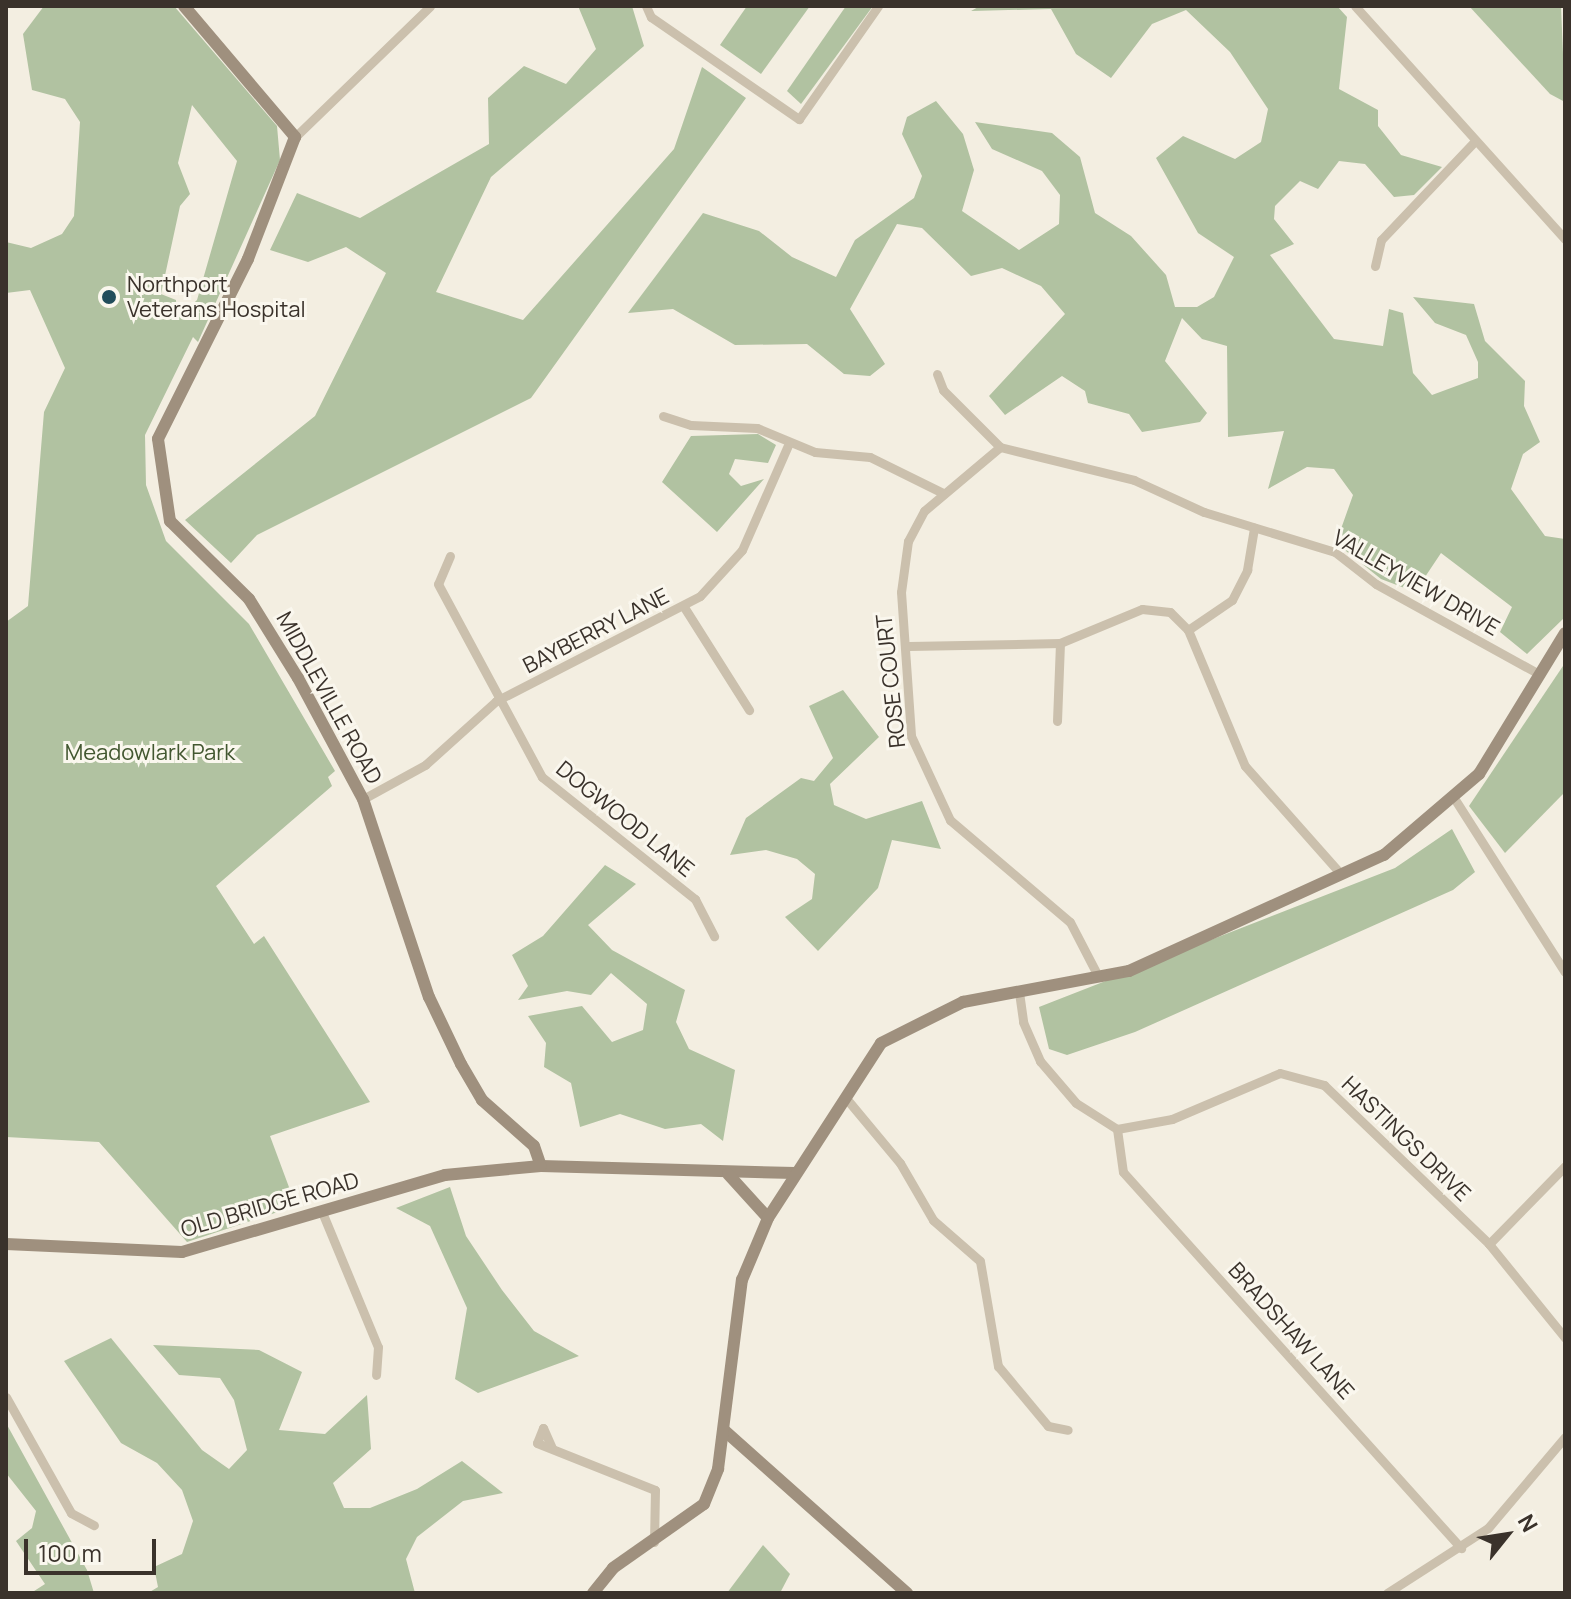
<!DOCTYPE html>
<html>
<head>
<meta charset="utf-8">
<style>
	body { margin:0 }
	#map { position:relative; width:1571px; height:1599px; overflow:hidden; background:#f3eee1; font-family:Manrope,sans-serif }
	div>[style] { position:absolute }
	[style*='--x'] { left:calc(var(--x)*1px); top:calc(var(--y)*1px); width:calc(var(--w)*1px); rotate:calc(var(--a)*1deg) }
	.green>* { inset:0; background:#b1c2a1 }
	.street>* { height:9px; margin:-4.5px; padding:0 4.5px; transform-origin:4.5px; border-radius:4.5px; background:#cbc0ad }
	.secondary>* { height:12px; margin:-6px; padding:0 6px; transform-origin:6px; border-radius:6px; background:#9f907e }
	.dots>* { width:22px; height:22px; translate:-50% -50%; box-sizing:border-box; border:4px solid #faf7ee; border-radius:50% }
	span { translate:-50% -50%; white-space:nowrap; text-align:center; line-height:1.15; -webkit-text-stroke:6px #faf7ee; paint-order:stroke }
	.poi-label { font-size:22px; color:#3a322b }
	.left { translate:0 -50%; text-align:left }
	.street-label { font-size:22px; color:#3a322b }
	.park-label { font-size:22px; color:#425730 }
	.frame { position:absolute; inset:0; border:8px solid #3a322b; pointer-events:none }
	.north { position:absolute; left:1467px; top:1495px; width:80px; height:80px; -webkit-text-stroke:6px #faf7ee; paint-order:stroke; rotate:60deg; font-size:22px; font-weight:700; line-height:32px; text-align:center; color:#3a322b }
	.north::after { content:''; display:block; margin:auto; width:28px; height:36px; background:#3a322b; clip-path:polygon(50% 0,100% 100%,50% 72%,0 100%) }
	.scale { position:absolute; left:24px; top:1539px; width:132px; height:36px; box-sizing:border-box; border:4px solid #3a322b; border-top:0; padding-left:10px; font-size:24px; line-height:28px; white-space:nowrap; color:#3a322b; -webkit-text-stroke:6px #faf7ee; paint-order:stroke }
</style>
</head>
<body>
<div id="map">
	<div class="green">
		<i style="clip-path:polygon(evenodd,44px 6px,174px 6px,277px 126px,280px 160px,198px 342px,193px 337px,145px 435px,146px 485px,166px 541px,249px 624px,335px 771px,328px 777px,332px 786px,216px 886px,254px 944px,264px 936px,370px 1102px,270px 1136px,296px 1206px,187px 1242px,99px 1142px,6px 1137px,6px 622px,28px 606px,44px 412px,65px 368px,30px 290px,6px 293px,6px 242px,31px 248px,62px 234px,74px 216px,80px 122px,65px 99px,32px 90px,23px 34px,44px 6px,192px 105px,237px 161px,197px 300px,177px 319px,176px 300px,161px 294px,180px 206px,190px 194px,178px 163px,192px 105px)"></i>
		<i style="clip-path:polygon(578px 6px,632px 6px,644px 46px,491px 177px,436px 292px,523px 320px,674px 149px,702px 67px,746px 98px,531px 398px,257px 535px,231px 563px,185px 520px,315px 416px,386px 273px,346px 247px,308px 262px,270px 250px,297px 193px,360px 218px,489px 144px,488px 98px,524px 66px,566px 84px,596px 49px)"></i>
		<i style="clip-path:polygon(747px 6px,810px 6px,761px 74px,720px 45px)"></i>
		<i style="clip-path:polygon(846px 6px,873px 6px,801px 104px,787px 91px)"></i>
		<i style="clip-path:polygon(980px 6px,1337px 6px,1347px 17px,1339px 89px,1378px 110px,1378px 126px,1401px 155px,1442px 167px,1414px 195px,1394px 197px,1365px 164px,1339px 161px,1318px 189px,1300px 181px,1275px 206px,1274px 219px,1294px 244px,1270px 255px,1334px 339px,1383px 346px,1389px 309px,1403px 313px,1413px 373px,1432px 395px,1478px 378px,1478px 362px,1466px 335px,1435px 323px,1413px 297px,1474px 304px,1485px 341px,1525px 381px,1524px 406px,1540px 442px,1523px 454px,1511px 489px,1545px 536px,1565px 539px,1565px 617px,1527px 654px,1500px 632px,1512px 607px,1441px 553px,1415px 592px,1381px 579px,1336px 543px,1353px 495px,1334px 469px,1307px 467px,1268px 489px,1284px 431px,1228px 437px,1227px 346px,1202px 339px,1182px 318px,1165px 361px,1207px 413px,1200px 422px,1142px 432px,1129px 414px,1088px 403px,1085px 391px,1062px 376px,1005px 415px,989px 396px,1065px 314px,1041px 286px,1002px 268px,971px 276px,922px 228px,897px 224px,850px 309px,885px 364px,870px 376px,844px 374px,807px 344px,735px 345px,673px 309px,628px 313px,703px 213px,759px 231px,792px 257px,836px 277px,855px 240px,914px 198px,922px 176px,902px 134px,907px 117px,936px 101px,963px 134px,974px 170px,962px 211px,1019px 250px,1059px 224px,1060px 195px,1042px 171px,992px 149px,975px 122px,1052px 133px,1080px 157px,1095px 213px,1131px 236px,1166px 275px,1175px 307px,1197px 307px,1214px 297px,1234px 257px,1198px 233px,1156px 158px,1183px 136px,1235px 159px,1261px 142px,1268px 109px,1230px 52px,1186px 10px,1152px 24px,1111px 78px,1076px 54px,1051px 9px,971px 11px)"></i>
		<i style="clip-path:polygon(1469px 6px,1561px 6px,1565px 102px,1550px 94px)"></i>
		<i style="clip-path:polygon(758px 434px,776px 445px,768px 463px,735px 459px,729px 474px,741px 486px,764px 479px,717px 532px,662px 482px,691px 436px)"></i>
		<i style="clip-path:polygon(1565px 663px,1565px 792px,1505px 853px,1469px 806px)"></i>
		<i style="clip-path:polygon(843px 690px,879px 737px,830px 784px,834px 805px,866px 819px,922px 801px,941px 849px,892px 840px,878px 888px,818px 951px,785px 917px,812px 899px,815px 874px,797px 859px,766px 850px,730px 855px,746px 818px,801px 778px,814px 781px,833px 758px,809px 706px)"></i>
		<i style="clip-path:polygon(1452px 829px,1475px 872px,1453px 890px,1135px 1032px,1067px 1055px,1049px 1049px,1039px 1007px,1395px 868px)"></i>
		<i style="clip-path:polygon(605px 865px,636px 884px,588px 925px,612px 950px,685px 990px,676px 1022px,689px 1049px,735px 1070px,723px 1141px,701px 1124px,665px 1129px,620px 1114px,580px 1127px,571px 1083px,544px 1067px,546px 1043px,528px 1016px,582px 1006px,612px 1042px,643px 1030px,647px 1004px,611px 973px,591px 995px,567px 991px,518px 1000px,528px 986px,512px 955px,543px 936px)"></i>
		<i style="clip-path:polygon(450px 1187px,466px 1236px,502px 1290px,534px 1331px,579px 1356px,478px 1393px,455px 1379px,467px 1308px,430px 1226px,396px 1208px)"></i>
		<i style="clip-path:polygon(111px 1338px,202px 1450px,229px 1469px,247px 1450px,234px 1400px,220px 1378px,179px 1375px,153px 1345px,259px 1350px,302px 1372px,279px 1430px,325px 1434px,367px 1395px,371px 1449px,333px 1483px,344px 1508px,370px 1508px,417px 1489px,462px 1461px,503px 1493px,463px 1501px,417px 1537px,406px 1559px,415px 1593px,148px 1593px,158px 1587px,154px 1567px,182px 1554px,193px 1521px,182px 1490px,157px 1463px,121px 1443px,64px 1361px)"></i>
		<i style="clip-path:polygon(6px 1423px,87px 1570px,94px 1593px,31px 1593px,45px 1584px,16px 1541px,32px 1528px,36px 1511px,6px 1473px)"></i>
		<i style="clip-path:polygon(763px 1545px,790px 1574px,780px 1593px,727px 1593px)"></i>
	</div>
	<div class="street">
		<i style="--x:646;--y:6;--w:12;--a:66"></i>
		<i style="--x:651;--y:17;--w:180;--a:34.6"></i>
		<i style="--x:799;--y:119;--w:138;--a:-55"></i>
		<i style="--x:1355;--y:6;--w:314;--a:48"></i>
		<i style="--x:295;--y:137;--w:188;--a:-44.1"></i>
		<i style="--x:1375;--y:266;--w:27;--a:-77"></i>
		<i style="--x:1381;--y:240;--w:135;--a:-46.5"></i>
		<i style="--x:937;--y:374;--w:17;--a:69"></i>
		<i style="--x:943;--y:390;--w:81;--a:45"></i>
		<i style="--x:1000;--y:447;--w:138;--a:13.8"></i>
		<i style="--x:1134;--y:480;--w:77;--a:24.6"></i>
		<i style="--x:1204;--y:512;--w:137;--a:17"></i>
		<i style="--x:1335;--y:552;--w:52;--a:38"></i>
		<i style="--x:1376;--y:584;--w:186;--a:28.9"></i>
		<i style="--x:663;--y:416;--w:29;--a:18"></i>
		<i style="--x:691;--y:425;--w:66;--a:2.6"></i>
		<i style="--x:757;--y:428;--w:63;--a:22.5"></i>
		<i style="--x:815;--y:452;--w:55;--a:5.2"></i>
		<i style="--x:870;--y:457;--w:81;--a:26.3"></i>
		<i style="--x:1000;--y:447;--w:99;--a:139.9"></i>
		<i style="--x:924;--y:511;--w:34;--a:118"></i>
		<i style="--x:908;--y:541;--w:51;--a:97.8"></i>
		<i style="--x:901;--y:592;--w:144;--a:86"></i>
		<i style="--x:911;--y:736;--w:93;--a:65.1"></i>
		<i style="--x:950;--y:820;--w:157;--a:40.4"></i>
		<i style="--x:1070;--y:922;--w:61;--a:62.6"></i>
		<i style="--x:450;--y:556;--w:30;--a:113"></i>
		<i style="--x:438;--y:584;--w:219;--a:61.7"></i>
		<i style="--x:542;--y:777;--w:196;--a:38.6"></i>
		<i style="--x:695;--y:899;--w:42;--a:62.8"></i>
		<i style="--x:684;--y:607;--w:122;--a:57.7"></i>
		<i style="--x:1188;--y:630;--w:53;--a:-34.3"></i>
		<i style="--x:1232;--y:600;--w:34;--a:-63"></i>
		<i style="--x:1247;--y:570;--w:43;--a:-80.5"></i>
		<i style="--x:909;--y:646;--w:151;--a:-1.1"></i>
		<i style="--x:1060;--y:643;--w:89;--a:-22.5"></i>
		<i style="--x:1142;--y:609;--w:28;--a:6"></i>
		<i style="--x:1170;--y:612;--w:25;--a:45"></i>
		<i style="--x:1188;--y:630;--w:147;--a:67.3"></i>
		<i style="--x:1245;--y:766;--w:144;--a:48.4"></i>
		<i style="--x:1057;--y:721;--w:78;--a:-87.8"></i>
		<i style="--x:1454;--y:798;--w:206;--a:57.5"></i>
		<i style="--x:363;--y:799;--w:71;--a:-28.7"></i>
		<i style="--x:425;--y:765;--w:96;--a:-42"></i>
		<i style="--x:496;--y:701;--w:229;--a:-27.2"></i>
		<i style="--x:700;--y:596;--w:62;--a:-47.6"></i>
		<i style="--x:742;--y:550;--w:117;--a:-66.3"></i>
		<i style="--x:1019;--y:992;--w:30;--a:82"></i>
		<i style="--x:1023;--y:1022;--w:43;--a:66.4"></i>
		<i style="--x:1040;--y:1061;--w:55;--a:49.4"></i>
		<i style="--x:1076;--y:1103;--w:49;--a:32.4"></i>
		<i style="--x:1117;--y:1129;--w:56;--a:-10.3"></i>
		<i style="--x:1172;--y:1119;--w:117;--a:-23.1"></i>
		<i style="--x:1280;--y:1073;--w:46;--a:15.3"></i>
		<i style="--x:1324;--y:1085;--w:229;--a:43.9"></i>
		<i style="--x:1489;--y:1244;--w:121;--a:51"></i>
		<i style="--x:845;--y:1097;--w:86;--a:50.2"></i>
		<i style="--x:900;--y:1163;--w:66;--a:59.9"></i>
		<i style="--x:933;--y:1220;--w:62;--a:41.1"></i>
		<i style="--x:980;--y:1261;--w:107;--a:80.3"></i>
		<i style="--x:998;--y:1366;--w:78;--a:50.2"></i>
		<i style="--x:1048;--y:1426;--w:20;--a:11"></i>
		<i style="--x:1117;--y:1129;--w:43;--a:82.1"></i>
		<i style="--x:1123;--y:1172;--w:506;--a:48.05"></i>
		<i style="--x:322;--y:1212;--w:146;--a:67.5"></i>
		<i style="--x:378;--y:1347;--w:28;--a:94"></i>
		<i style="--x:1489;--y:1244;--w:109;--a:-45.7"></i>
		<i style="--x:6;--y:1397;--w:133;--a:60.7"></i>
		<i style="--x:71;--y:1513;--w:26;--a:28"></i>
		<i style="--x:552;--y:1448;--w:22;--a:-114"></i>
		<i style="--x:543;--y:1428;--w:16;--a:112"></i>
		<i style="--x:537;--y:1443;--w:127;--a:21.7"></i>
		<i style="--x:655;--y:1490;--w:52;--a:91.1"></i>
		<i style="--x:1387;--y:1593;--w:120;--a:-32.8"></i>
		<i style="--x:1488;--y:1528;--w:119;--a:-49.8"></i>
	</div>
	<div class="secondary">
		<i style="--x:184;--y:6;--w:172;--a:49.7"></i>
		<i style="--x:295;--y:137;--w:131;--a:111.1"></i>
		<i style="--x:248;--y:259;--w:201;--a:116.6"></i>
		<i style="--x:158;--y:439;--w:83;--a:81.7"></i>
		<i style="--x:170;--y:521;--w:111;--a:44.6"></i>
		<i style="--x:249;--y:599;--w:93;--a:58.2"></i>
		<i style="--x:298;--y:678;--w:137;--a:61.8"></i>
		<i style="--x:363;--y:799;--w:209;--a:71.6"></i>
		<i style="--x:429;--y:997;--w:74;--a:64.5"></i>
		<i style="--x:461;--y:1064;--w:42;--a:59.7"></i>
		<i style="--x:482;--y:1100;--w:69;--a:41.5"></i>
		<i style="--x:534;--y:1146;--w:21;--a:71"></i>
		<i style="--x:541;--y:1166;--w:254;--a:1.6"></i>
		<i style="--x:728;--y:1174;--w:59;--a:47.7"></i>
		<i style="--x:6;--y:1244;--w:176;--a:2.6"></i>
		<i style="--x:182;--y:1252;--w:274;--a:-16.3"></i>
		<i style="--x:445;--y:1175;--w:96;--a:-5.4"></i>
		<i style="--x:725;--y:1431;--w:244;--a:41.7"></i>
		<i style="--x:593;--y:1593;--w:32;--a:-51"></i>
		<i style="--x:613;--y:1568;--w:111;--a:-35.1"></i>
		<i style="--x:704;--y:1504;--w:38;--a:-68"></i>
		<i style="--x:718;--y:1469;--w:191;--a:-82.8"></i>
		<i style="--x:742;--y:1280;--w:67;--a:-67.2"></i>
		<i style="--x:768;--y:1218;--w:208;--a:-57.1"></i>
		<i style="--x:881;--y:1043;--w:92;--a:-26.6"></i>
		<i style="--x:963;--y:1002;--w:169;--a:-10.6"></i>
		<i style="--x:1129;--y:971;--w:280;--a:-24.5"></i>
		<i style="--x:1384;--y:855;--w:125;--a:-40.5"></i>
		<i style="--x:1479;--y:774;--w:165;--a:-58.6"></i>
	</div>
	<div class="dots">
		<i style="left:109px;top:297px;background:#224d5b"></i>
	</div>
	<div class="poi-label">
		<span class="left" style="left:127px;top:297px">Northport<br>Veterans Hospital</span>
	</div>
	<div class="street-label">
		<span style="left:1416px;top:583px;rotate:30deg">VALLEYVIEW DRIVE</span>
		<span style="left:596px;top:631px;rotate:-27deg">BAYBERRY LANE</span>
		<span style="left:891px;top:681px;rotate:-96deg">ROSE COURT</span>
		<span style="left:329px;top:698px;rotate:61deg">MIDDLEVILLE ROAD</span>
		<span style="left:625px;top:819px;rotate:39deg">DOGWOOD LANE</span>
		<span style="left:1406px;top:1139px;rotate:44deg">HASTINGS DRIVE</span>
		<span style="left:270px;top:1205px;rotate:-16deg">OLD BRIDGE ROAD</span>
		<span style="left:1291px;top:1331px;rotate:48deg">BRADSHAW LANE</span>
	</div>
	<div class="park-label">
		<span style="left:150px;top:753px">Meadowlark Park</span>
	</div>
	<div class="frame"></div>
	<div class="north">N</div>
	<div class="scale">100 m</div>
</div>
</body>
</html>
